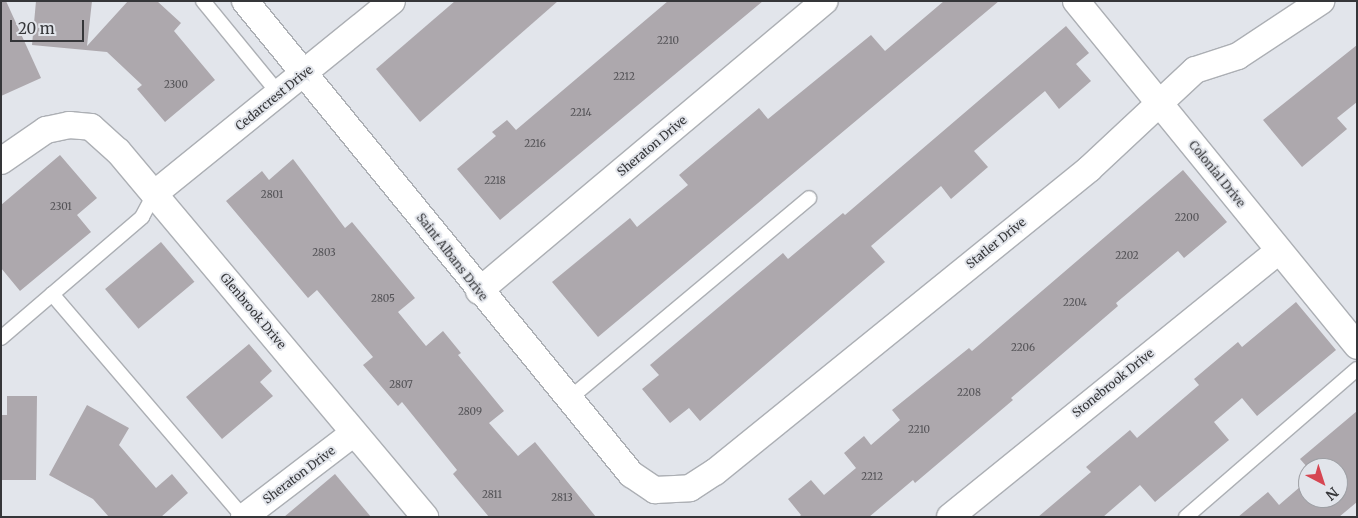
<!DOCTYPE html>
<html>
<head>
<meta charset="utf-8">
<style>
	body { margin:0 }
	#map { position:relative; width:1358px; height:518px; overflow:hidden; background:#e2e5eb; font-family:Merriweather,serif }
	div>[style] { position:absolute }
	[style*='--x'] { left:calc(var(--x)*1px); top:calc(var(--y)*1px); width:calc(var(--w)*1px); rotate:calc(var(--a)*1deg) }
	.building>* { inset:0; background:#ada8ad; transform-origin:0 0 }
	.roads { filter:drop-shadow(1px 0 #acafb4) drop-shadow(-1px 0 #acafb4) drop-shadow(0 1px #acafb4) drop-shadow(0 -1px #acafb4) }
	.lane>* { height:14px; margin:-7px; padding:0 7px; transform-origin:7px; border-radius:7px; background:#fff }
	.street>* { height:26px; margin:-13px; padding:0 13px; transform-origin:13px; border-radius:13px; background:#fff }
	span { translate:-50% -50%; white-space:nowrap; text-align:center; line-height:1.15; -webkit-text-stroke:4px #e2e5eb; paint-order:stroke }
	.number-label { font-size:10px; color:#535256 }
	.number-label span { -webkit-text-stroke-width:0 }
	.street-label { font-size:12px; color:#353639 }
	.frame { position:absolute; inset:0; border:2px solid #353639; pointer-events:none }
	.north { position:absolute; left:1298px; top:458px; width:50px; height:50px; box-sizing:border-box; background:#e2e5eb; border:1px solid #9d9fa4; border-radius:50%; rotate:140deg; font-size:14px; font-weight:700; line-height:20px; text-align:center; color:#353639 }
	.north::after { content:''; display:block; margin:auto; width:18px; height:22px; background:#d64652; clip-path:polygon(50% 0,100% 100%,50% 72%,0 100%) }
	.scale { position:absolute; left:10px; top:20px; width:74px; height:22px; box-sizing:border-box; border:2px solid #353639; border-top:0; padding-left:6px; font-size:15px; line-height:18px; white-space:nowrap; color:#353639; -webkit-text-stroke:4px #e2e5eb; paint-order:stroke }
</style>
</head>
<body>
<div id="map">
	<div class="building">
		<i style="clip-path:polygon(1px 1px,6px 1px,41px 78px,1px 96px)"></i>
		<i style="clip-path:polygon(36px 1px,92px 1px,87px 46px,128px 1px,157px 1px,181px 23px,174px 31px,215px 80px,165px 122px,137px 89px,142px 85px,107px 52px,32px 45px)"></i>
		<i style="clip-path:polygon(455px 1px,558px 1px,420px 122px,376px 69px)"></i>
		<i style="clip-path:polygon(668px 1px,763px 1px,500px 220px,457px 169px,496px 136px,492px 132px,507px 120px,516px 130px)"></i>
		<i style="clip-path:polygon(944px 1px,999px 1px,598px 337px,552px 282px,630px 218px,637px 227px,688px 185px,679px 175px,759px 108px,768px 119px,871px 35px,885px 51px)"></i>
		<i style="clip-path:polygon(1066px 26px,1089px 53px,1076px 64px,1091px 81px,1059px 109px,1045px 91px,974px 151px,988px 167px,951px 199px,941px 186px,871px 246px,885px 262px,700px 421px,689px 408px,670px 423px,642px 389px,659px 375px,650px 365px,783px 253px,788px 259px,843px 213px,845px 215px)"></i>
		<i style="clip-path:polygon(1357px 45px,1357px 102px,1337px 118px,1347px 129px,1302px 167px,1263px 120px)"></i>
		<i style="clip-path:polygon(60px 155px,97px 198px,77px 215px,91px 232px,20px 291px,1px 268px,1px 205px)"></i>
		<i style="clip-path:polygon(293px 159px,345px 228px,352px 222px,415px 298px,398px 312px,426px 346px,443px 331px,461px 353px,458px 355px,504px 411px,489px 423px,518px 456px,535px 442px,596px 517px,489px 517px,453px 474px,457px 470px,402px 402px,398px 406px,363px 365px,373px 357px,317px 290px,308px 298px,226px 201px,262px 171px,269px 180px)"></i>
		<i style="clip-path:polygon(1183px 170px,1227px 222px,1184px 258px,1178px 251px,1116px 303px,1118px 306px,1011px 398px,1013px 400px,915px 483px,913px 480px,869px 517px,799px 517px,801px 515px,788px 499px,811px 480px,824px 495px,856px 468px,844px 453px,864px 436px,871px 445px,900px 420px,892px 410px,969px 348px,972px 351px)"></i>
		<i style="left:161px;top:242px;width:52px;height:73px;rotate:50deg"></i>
		<i style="clip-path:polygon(1296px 302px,1336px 350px,1257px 416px,1242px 398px,1214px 422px,1229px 440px,1155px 502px,1140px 485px,1103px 517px,1038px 517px,1091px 472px,1086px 467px,1130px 430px,1137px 438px,1199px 385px,1194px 379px,1238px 342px,1242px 347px)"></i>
		<i style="clip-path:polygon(249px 344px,272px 371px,260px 382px,273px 396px,222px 439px,186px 397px)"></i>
		<i style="clip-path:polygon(7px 396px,37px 396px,36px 480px,1px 480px,1px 415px,7px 415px)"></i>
		<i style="clip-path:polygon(87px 405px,129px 428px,119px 445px,156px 488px,172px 474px,188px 493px,161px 517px,109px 517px,93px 499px,49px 475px)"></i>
		<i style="clip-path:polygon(1357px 411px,1357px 502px,1339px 517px,1238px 517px,1268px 492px,1279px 505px,1308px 480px,1308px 498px,1338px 498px,1338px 468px,1308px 468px,1300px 459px)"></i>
		<i style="clip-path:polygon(335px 474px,371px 517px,284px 517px)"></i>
	</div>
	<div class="roads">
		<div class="lane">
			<i style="--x:203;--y:1;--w:120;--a:50.7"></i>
			<i style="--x:52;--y:294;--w:294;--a:49.4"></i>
			<i style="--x:1;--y:338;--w:186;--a:-40.6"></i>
			<i style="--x:142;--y:217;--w:26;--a:-62"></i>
			<i style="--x:569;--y:399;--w:313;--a:-39.9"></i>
			<i style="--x:1186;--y:517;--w:226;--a:-40.9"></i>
		</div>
		<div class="street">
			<i style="--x:245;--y:1;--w:611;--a:50.78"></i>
			<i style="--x:631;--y:474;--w:29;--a:34"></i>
			<i style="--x:655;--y:490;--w:35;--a:-3"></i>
			<i style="--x:690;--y:488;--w:30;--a:-33"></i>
			<i style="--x:715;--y:472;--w:481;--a:-39"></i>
			<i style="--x:1089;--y:169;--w:145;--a:-43"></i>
			<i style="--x:1195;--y:70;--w:45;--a:-18"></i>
			<i style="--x:1238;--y:56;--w:100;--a:-33.5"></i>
			<i style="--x:1076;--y:1;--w:445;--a:50.8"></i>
			<i style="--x:1;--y:161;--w:55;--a:-34.6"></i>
			<i style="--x:46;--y:130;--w:24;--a:-12"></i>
			<i style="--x:69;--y:125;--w:22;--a:5"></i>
			<i style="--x:91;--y:127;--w:36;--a:42"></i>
			<i style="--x:118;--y:151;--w:478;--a:50"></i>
			<i style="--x:154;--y:194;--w:306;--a:-39"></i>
			<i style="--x:479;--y:291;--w:451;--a:-40"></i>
			<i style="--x:244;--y:517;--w:138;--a:-37.4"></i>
			<i style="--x:950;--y:517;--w:423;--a:-39"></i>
		</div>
	</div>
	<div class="number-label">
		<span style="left:668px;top:41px">2210</span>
		<span style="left:624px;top:77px">2212</span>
		<span style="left:176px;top:85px">2300</span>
		<span style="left:581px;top:113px">2214</span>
		<span style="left:535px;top:144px">2216</span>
		<span style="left:495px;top:181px">2218</span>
		<span style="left:272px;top:195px">2801</span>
		<span style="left:61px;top:207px">2301</span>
		<span style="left:1187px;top:218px">2200</span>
		<span style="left:324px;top:253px">2803</span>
		<span style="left:1127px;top:256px">2202</span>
		<span style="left:383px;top:299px">2805</span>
		<span style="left:1075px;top:303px">2204</span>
		<span style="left:1023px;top:348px">2206</span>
		<span style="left:401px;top:385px">2807</span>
		<span style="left:969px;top:393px">2208</span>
		<span style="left:470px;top:412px">2809</span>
		<span style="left:919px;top:430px">2210</span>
		<span style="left:872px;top:477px">2212</span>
		<span style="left:492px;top:495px">2811</span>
		<span style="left:562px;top:498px">2813</span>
	</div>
	<div class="street-label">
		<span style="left:274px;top:98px;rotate:-39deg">Cedarcrest Drive</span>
		<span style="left:652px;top:146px;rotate:-40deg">Sheraton Drive</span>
		<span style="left:1217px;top:174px;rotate:51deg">Colonial Drive</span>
		<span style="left:996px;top:243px;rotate:-39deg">Statler Drive</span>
		<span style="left:452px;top:257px;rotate:52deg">Saint Albans Drive</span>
		<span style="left:253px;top:311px;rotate:50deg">Glenbrook Drive</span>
		<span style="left:1113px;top:383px;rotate:-39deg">Stonebrook Drive</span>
		<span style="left:299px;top:475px;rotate:-37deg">Sheraton Drive</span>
	</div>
	<div class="frame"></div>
	<div class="north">N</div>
	<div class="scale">20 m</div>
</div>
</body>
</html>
